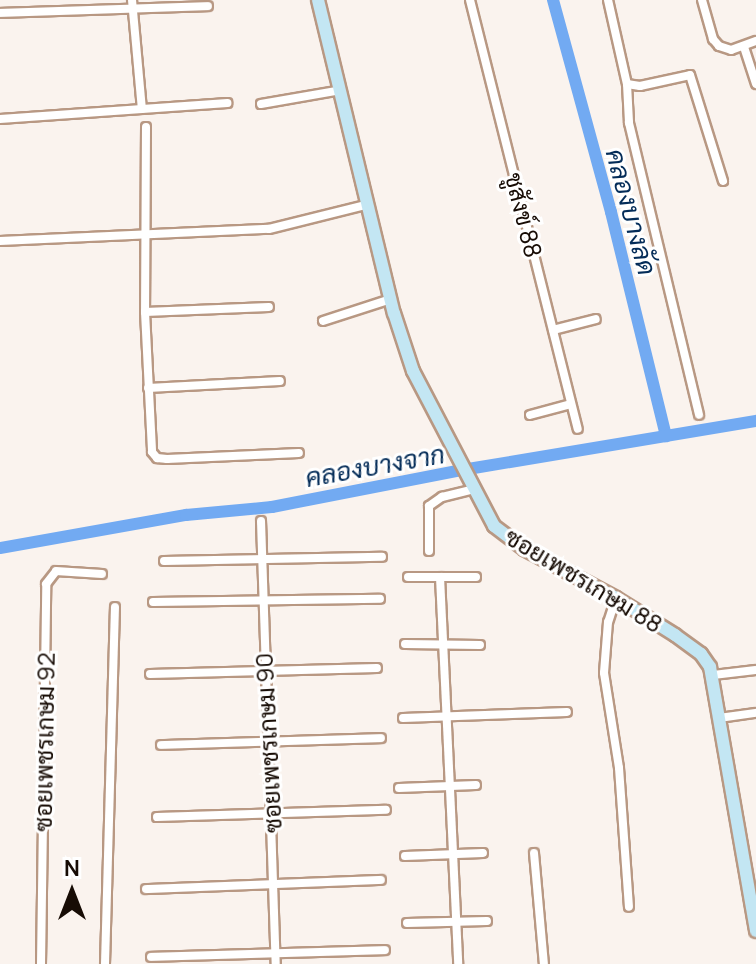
<!DOCTYPE html>
<html>
<head>
<meta charset="utf-8">
<style>
	body { margin:0 }
	#map { position:relative; width:756px; height:964px; overflow:hidden; background:#faf3ee; font-family:Manrope,Sarabun,sans-serif }
	div>[style] { position:absolute }
	[style*='--x'] { left:calc(var(--x)*1px); top:calc(var(--y)*1px); width:calc(var(--w)*1px); rotate:calc(var(--a)*1deg) }
	.canal>* { height:12px; margin:-6px; padding:0 6px; transform-origin:6px; border-radius:6px; background:#72aaf2 }
	.roads { filter:drop-shadow(2px 0 #b89883) drop-shadow(-2px 0 #b89883) drop-shadow(0 2px #b89883) drop-shadow(0 -2px #b89883) }
	.street>* { height:8px; margin:-4px; padding:0 4px; transform-origin:4px; border-radius:4px; background:#fff }
	.secondary>* { height:12px; margin:-6px; padding:0 6px; transform-origin:6px; border-radius:6px; background:#c3e6f3 }
	span { translate:-50% -50%; white-space:nowrap; text-align:center; line-height:1.15; -webkit-text-stroke:6px #fff; paint-order:stroke }
	.street-label { font-size:24px; color:#170c05 }
	.water-label { font-size:26px; color:#042c58; font-style:italic }
	.north { position:absolute; left:32px; top:852px; width:80px; height:80px; -webkit-text-stroke:6px #fff; paint-order:stroke; rotate:0deg; font-size:22px; font-weight:700; line-height:32px; text-align:center; color:#170c05 }
	.north::after { content:''; display:block; margin:auto; width:28px; height:36px; background:#170c05; clip-path:polygon(50% 0,100% 100%,50% 72%,0 100%) }
</style>
</head>
<body>
<div id="map">
	<div class="canal">
		<i style="--x:553;--y:0;--w:220;--a:74.7"></i>
		<i style="--x:611;--y:212;--w:231;--a:76.2"></i>
		<i style="--x:0;--y:548;--w:189;--a:-10.1"></i>
		<i style="--x:186;--y:515;--w:86;--a:-5.3"></i>
		<i style="--x:272;--y:507;--w:194;--a:-11"></i>
		<i style="--x:462;--y:470;--w:298;--a:-9.5"></i>
	</div>
	<div class="roads">
		<div class="street">
			<i style="--x:132;--y:0;--w:109;--a:84.8"></i>
			<i style="--x:470;--y:0;--w:442;--a:75.9"></i>
			<i style="--x:608;--y:0;--w:86;--a:77.3"></i>
			<i style="--x:627;--y:84;--w:39;--a:87"></i>
			<i style="--x:629;--y:123;--w:300;--a:76.5"></i>
			<i style="--x:702;--y:0;--w:41;--a:74.2"></i>
			<i style="--x:713;--y:39;--w:9;--a:49"></i>
			<i style="--x:719;--y:46;--w:13;--a:18"></i>
			<i style="--x:731;--y:50;--w:27;--a:-20"></i>
			<i style="--x:0;--y:13;--w:208;--a:-1.9"></i>
			<i style="--x:744;--y:47;--w:39;--a:72"></i>
			<i style="--x:627;--y:84;--w:13;--a:9"></i>
			<i style="--x:640;--y:86;--w:51;--a:-12.4"></i>
			<i style="--x:690;--y:75;--w:111;--a:72.7"></i>
			<i style="--x:261;--y:104;--w:81;--a:-9.9"></i>
			<i style="--x:0;--y:119;--w:228;--a:-4"></i>
			<i style="--x:146;--y:127;--w:185;--a:90.3"></i>
			<i style="--x:145;--y:312;--w:140;--a:87.1"></i>
			<i style="--x:152;--y:452;--w:8;--a:50"></i>
			<i style="--x:157;--y:458;--w:10;--a:6"></i>
			<i style="--x:167;--y:459;--w:132;--a:-2.6"></i>
			<i style="--x:0;--y:241;--w:269;--a:-2.6"></i>
			<i style="--x:269;--y:229;--w:103;--a:-14"></i>
			<i style="--x:145;--y:312;--w:124;--a:-2.3"></i>
			<i style="--x:323;--y:321;--w:71;--a:-17.9"></i>
			<i style="--x:553;--y:330;--w:44;--a:-14.3"></i>
			<i style="--x:148;--y:388;--w:132;--a:-3"></i>
			<i style="--x:530;--y:415;--w:42;--a:-15"></i>
			<i style="--x:261;--y:521;--w:443;--a:88.1"></i>
			<i style="--x:429;--y:551;--w:45;--a:-90"></i>
			<i style="--x:429;--y:506;--w:16;--a:-35"></i>
			<i style="--x:442;--y:497;--w:33;--a:-14"></i>
			<i style="--x:164;--y:561;--w:218;--a:-1.1"></i>
			<i style="--x:408;--y:577;--w:68;--a:0"></i>
			<i style="--x:440;--y:577;--w:387;--a:87.3"></i>
			<i style="--x:616;--y:598;--w:25;--a:108"></i>
			<i style="--x:608;--y:622;--w:51;--a:94.5"></i>
			<i style="--x:604;--y:673;--w:96;--a:81"></i>
			<i style="--x:619;--y:768;--w:139;--a:85.9"></i>
			<i style="--x:153;--y:602;--w:227;--a:-0.8"></i>
			<i style="--x:405;--y:644;--w:75;--a:0.8"></i>
			<i style="--x:150;--y:674;--w:227;--a:-1.5"></i>
			<i style="--x:713;--y:675;--w:43;--a:-6.6"></i>
			<i style="--x:403;--y:718;--w:164;--a:-2.1"></i>
			<i style="--x:719;--y:718;--w:37;--a:-8"></i>
			<i style="--x:161;--y:745;--w:220;--a:-1.8"></i>
			<i style="--x:399;--y:788;--w:77;--a:-2.2"></i>
			<i style="--x:157;--y:817;--w:229;--a:-1.8"></i>
			<i style="--x:534;--y:853;--w:111;--a:84.9"></i>
			<i style="--x:405;--y:856;--w:78;--a:-2.2"></i>
			<i style="--x:146;--y:889;--w:235;--a:-2.2"></i>
			<i style="--x:407;--y:923;--w:80;--a:-1.4"></i>
			<i style="--x:151;--y:957;--w:234;--a:-1.7"></i>
			<i style="--x:41;--y:964;--w:380;--a:-89.2"></i>
			<i style="--x:46;--y:584;--w:16;--a:-52"></i>
			<i style="--x:56;--y:571;--w:46;--a:3.7"></i>
			<i style="--x:105;--y:964;--w:357;--a:-88.4"></i>
		</div>
		<div class="secondary">
			<i style="--x:318;--y:0;--w:322;--a:76.4"></i>
			<i style="--x:394;--y:313;--w:61;--a:71.9"></i>
			<i style="--x:413;--y:371;--w:175;--a:62.4"></i>
			<i style="--x:494;--y:526;--w:38;--a:37"></i>
			<i style="--x:524;--y:549;--w:104;--a:28"></i>
			<i style="--x:616;--y:598;--w:70;--a:32.1"></i>
			<i style="--x:675;--y:635;--w:32;--a:36"></i>
			<i style="--x:701;--y:654;--w:16;--a:55"></i>
			<i style="--x:710;--y:667;--w:268;--a:80.1"></i>
		</div>
	</div>
	<div class="street-label">
		<span style="left:524px;top:215px;rotate:76deg">ชูสังข์ 88</span>
		<span style="left:584px;top:580px;rotate:31deg">ซอยเพชรเกษม 88</span>
		<span style="left:44px;top:742px;rotate:-89deg">ซอยเพชรเกษม 92</span>
		<span style="left:268px;top:743px;rotate:-93deg">ซอยเพชรเกษม 90</span>
	</div>
	<div class="water-label">
		<span style="left:631px;top:212px;rotate:75deg">คลองบางลัด</span>
		<span style="left:375px;top:466px;rotate:-10deg">คลองบางจาก</span>
	</div>
	<div class="north">N</div>
</div>
</body>
</html>
